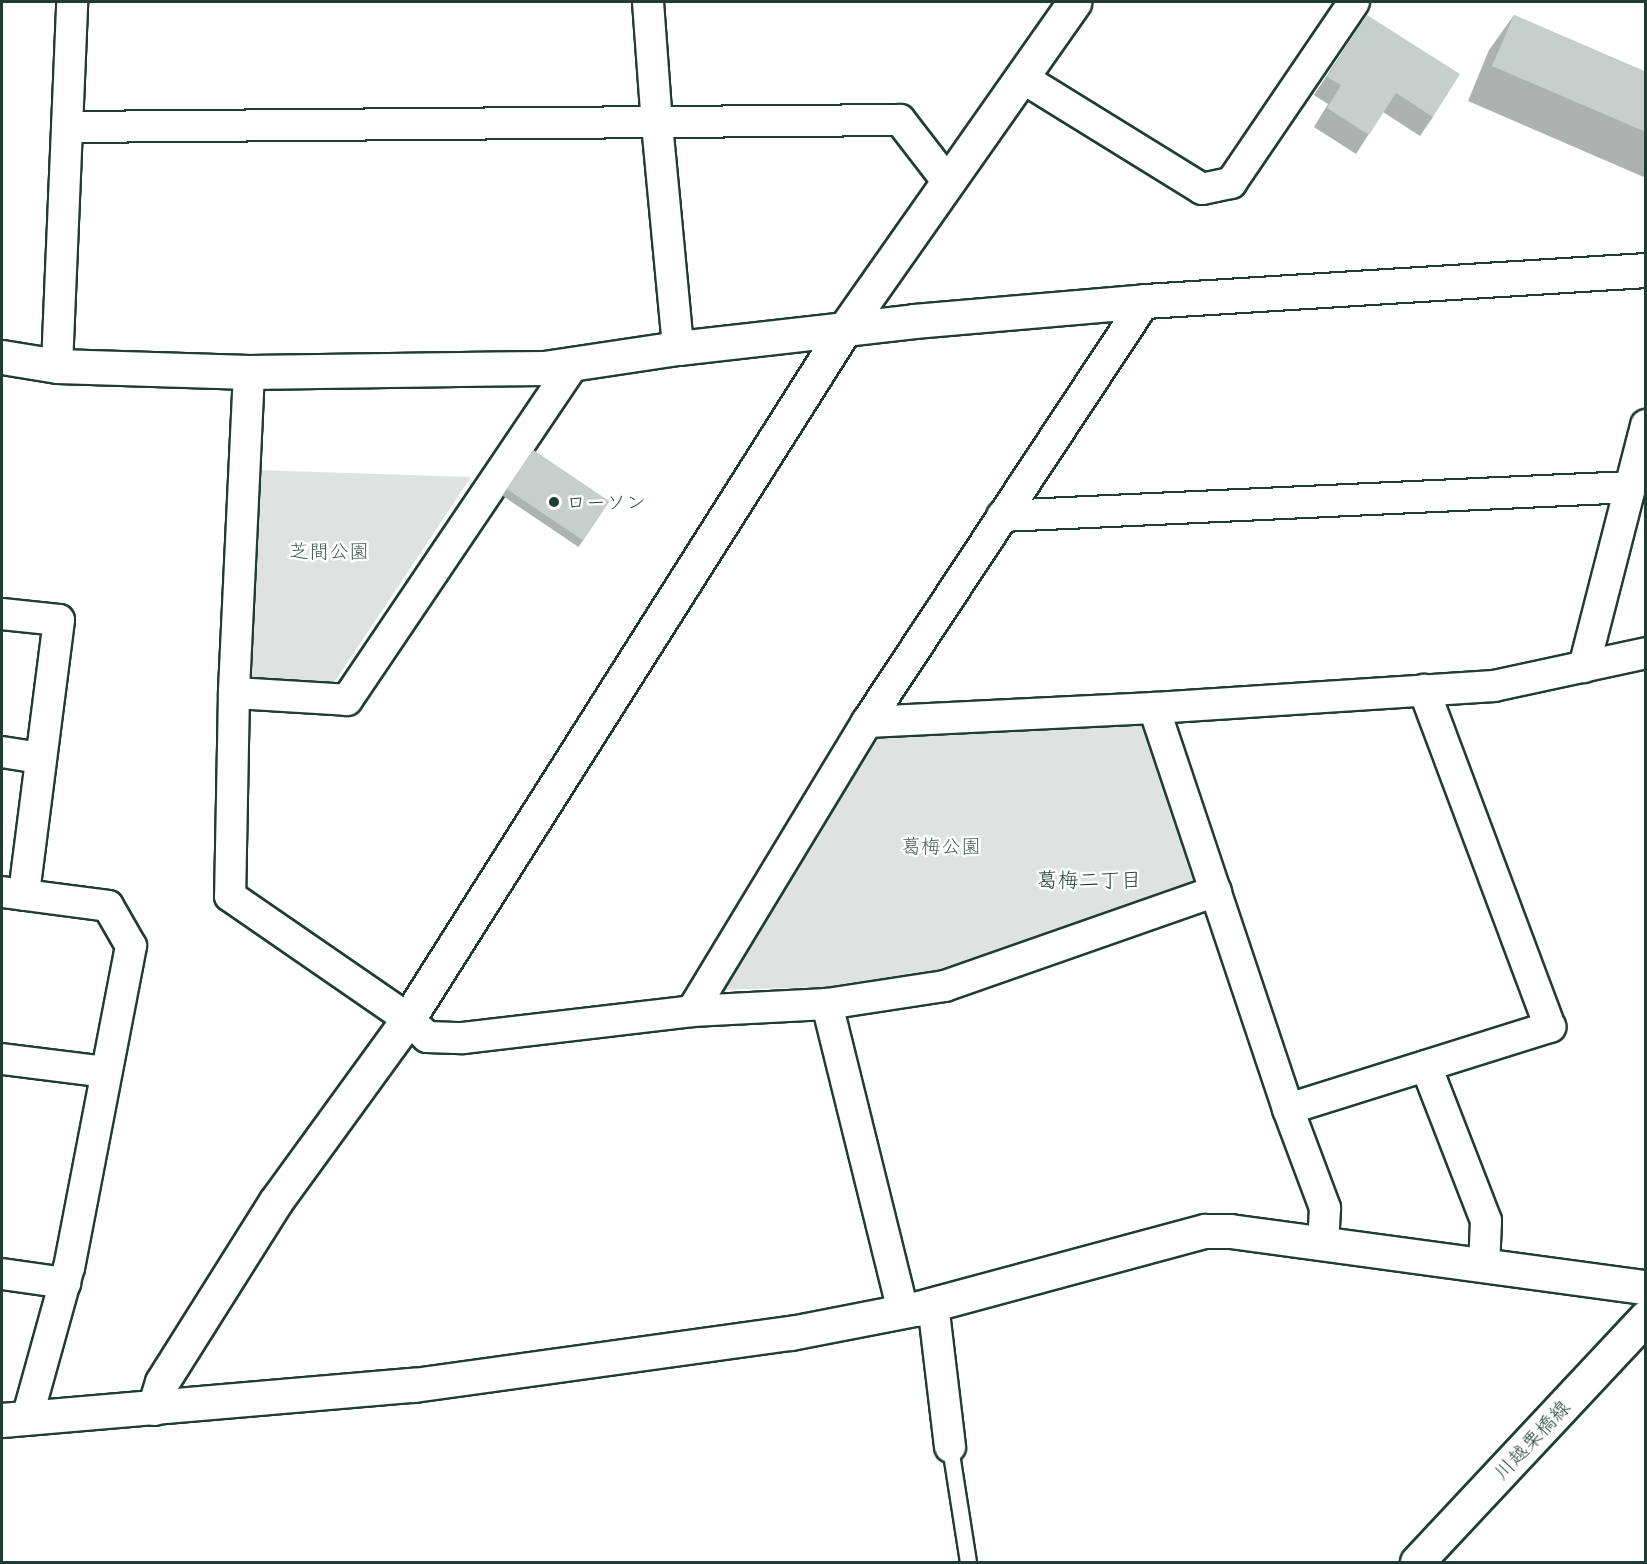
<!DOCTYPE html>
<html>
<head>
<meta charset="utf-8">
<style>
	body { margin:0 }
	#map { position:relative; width:1647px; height:1564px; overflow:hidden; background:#fff; font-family:Itim,"Klee One",sans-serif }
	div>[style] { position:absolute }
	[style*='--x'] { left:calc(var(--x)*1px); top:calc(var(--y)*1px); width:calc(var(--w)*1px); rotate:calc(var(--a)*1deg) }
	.green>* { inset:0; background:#dee3e2 }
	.roads { filter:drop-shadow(2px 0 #1f3d34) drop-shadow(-2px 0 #1f3d34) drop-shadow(0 2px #1f3d34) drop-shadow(0 -2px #1f3d34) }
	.service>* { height:15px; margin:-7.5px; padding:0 7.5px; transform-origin:7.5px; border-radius:7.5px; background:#fff }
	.minor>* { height:30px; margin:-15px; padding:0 15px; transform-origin:15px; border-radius:15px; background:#fff }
	.tertiary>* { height:33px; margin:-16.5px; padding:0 16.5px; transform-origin:16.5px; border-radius:16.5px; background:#fff }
	.primary>* { height:33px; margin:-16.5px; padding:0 16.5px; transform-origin:16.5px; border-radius:16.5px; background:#fff }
	.wall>* { inset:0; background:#abb2af; transform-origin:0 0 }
	.building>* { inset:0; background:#c7cfcc; transform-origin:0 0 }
	.dots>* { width:16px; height:16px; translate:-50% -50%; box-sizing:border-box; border:3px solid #fff; border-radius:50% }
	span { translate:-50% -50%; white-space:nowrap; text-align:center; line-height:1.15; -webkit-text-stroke:5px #fff; paint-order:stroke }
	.poi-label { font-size:20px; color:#1f3d34 }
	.left { translate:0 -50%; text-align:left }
	.park-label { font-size:20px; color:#455e57 }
	.street-label { font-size:20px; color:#1f3d34 }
	.neighbourhood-label { font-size:21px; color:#1f3d34 }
	.frame { position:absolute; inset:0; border:3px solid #1f3d34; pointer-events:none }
</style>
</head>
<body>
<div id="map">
	<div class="green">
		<i style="clip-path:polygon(256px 470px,471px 477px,331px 687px,244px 680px)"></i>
		<i style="clip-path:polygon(1146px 720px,1197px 882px,937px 970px,825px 987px,718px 990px,873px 734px)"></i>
	</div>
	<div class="roads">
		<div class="service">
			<i style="--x:950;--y:1447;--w:116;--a:81.1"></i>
		</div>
		<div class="minor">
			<i style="--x:648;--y:2;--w:122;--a:85.8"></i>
			<i style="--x:657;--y:124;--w:225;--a:84.6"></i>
			<i style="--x:1021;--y:77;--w:213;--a:31.7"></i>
			<i style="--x:1202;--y:189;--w:30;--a:-12"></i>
			<i style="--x:1231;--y:183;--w:219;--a:-55.8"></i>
			<i style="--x:67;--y:127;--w:833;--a:-0.48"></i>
			<i style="--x:900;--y:120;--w:78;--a:52.3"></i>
			<i style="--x:57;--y:366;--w:364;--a:-87.6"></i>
			<i style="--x:249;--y:372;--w:321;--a:92.7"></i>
			<i style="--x:234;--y:693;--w:203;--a:91.1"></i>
			<i style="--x:230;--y:896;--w:216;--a:34.6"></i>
			<i style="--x:408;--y:1019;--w:26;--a:43"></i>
			<i style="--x:427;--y:1037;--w:36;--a:2"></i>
			<i style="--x:463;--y:1038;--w:231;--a:-6.7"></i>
			<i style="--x:692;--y:1011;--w:135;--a:-3"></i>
			<i style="--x:827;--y:1004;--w:119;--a:-8.7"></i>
			<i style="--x:945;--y:986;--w:287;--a:-19.3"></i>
			<i style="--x:1002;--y:516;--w:629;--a:-2.64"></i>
			<i style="--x:2;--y:614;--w:57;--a:6"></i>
			<i style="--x:59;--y:620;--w:277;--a:97.3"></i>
			<i style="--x:1584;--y:667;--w:250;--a:-75.6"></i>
			<i style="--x:234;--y:693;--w:113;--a:3.5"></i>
			<i style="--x:347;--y:700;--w:406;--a:-56"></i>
			<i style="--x:1154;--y:708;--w:423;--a:71.5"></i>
			<i style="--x:1288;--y:1109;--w:106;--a:69.5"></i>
			<i style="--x:1325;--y:1208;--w:35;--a:93"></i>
			<i style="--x:867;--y:722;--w:287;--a:-2.8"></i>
			<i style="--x:1154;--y:708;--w:341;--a:-3.7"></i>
			<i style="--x:1494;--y:686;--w:156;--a:-12.2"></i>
			<i style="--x:2;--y:752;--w:39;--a:9"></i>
			<i style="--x:2;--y:892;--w:107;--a:7.5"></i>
			<i style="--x:108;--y:906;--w:46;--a:60.1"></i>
			<i style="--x:131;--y:946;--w:327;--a:100.9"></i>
			<i style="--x:69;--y:1267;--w:157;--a:105.5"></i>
			<i style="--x:827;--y:1004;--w:316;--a:76.1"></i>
			<i style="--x:692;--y:1011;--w:338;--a:-58.8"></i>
			<i style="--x:867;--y:722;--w:505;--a:-56.56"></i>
			<i style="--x:2;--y:1059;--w:105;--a:7.1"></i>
			<i style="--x:1426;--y:1066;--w:166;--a:68.8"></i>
			<i style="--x:1486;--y:1221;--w:45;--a:92.5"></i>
			<i style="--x:1288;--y:1109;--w:275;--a:-17.4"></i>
			<i style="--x:1550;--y:1027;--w:360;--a:-110.5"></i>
			<i style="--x:2;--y:1274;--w:64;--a:8.1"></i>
			<i style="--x:933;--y:1304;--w:144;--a:83.2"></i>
		</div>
		<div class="tertiary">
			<i style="--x:2;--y:357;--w:56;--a:9.3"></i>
			<i style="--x:57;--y:366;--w:192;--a:1.8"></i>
			<i style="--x:249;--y:372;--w:295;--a:-0.8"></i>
			<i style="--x:544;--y:368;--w:135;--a:-8.5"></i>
			<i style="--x:678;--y:348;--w:238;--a:-6.5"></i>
			<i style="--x:914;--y:321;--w:232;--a:-4.9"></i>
			<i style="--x:1145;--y:301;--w:502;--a:-3.54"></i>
			<i style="--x:154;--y:1408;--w:27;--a:-73"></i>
			<i style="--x:162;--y:1382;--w:214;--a:-57.8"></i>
			<i style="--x:276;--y:1201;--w:225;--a:-54"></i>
			<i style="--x:408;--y:1019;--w:819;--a:-57.67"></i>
			<i style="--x:846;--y:327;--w:397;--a:-54.9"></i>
			<i style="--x:2;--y:1420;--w:413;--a:-4.9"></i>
			<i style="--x:414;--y:1385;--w:381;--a:-7.9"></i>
			<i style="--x:791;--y:1333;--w:126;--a:-11"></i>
			<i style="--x:915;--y:1309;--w:300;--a:-15.1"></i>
			<i style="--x:1205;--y:1231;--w:25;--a:0"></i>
			<i style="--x:1230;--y:1231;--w:420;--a:7.7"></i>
		</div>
		<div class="primary">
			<i style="--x:1417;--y:1562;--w:335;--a:-46.9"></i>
		</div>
	</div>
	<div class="wall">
		<i style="clip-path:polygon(1367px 15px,1433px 117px,1420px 136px,1383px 112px,1356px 154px,1314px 127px,1328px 104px,1314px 95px)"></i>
		<i style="clip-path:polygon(1514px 15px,1646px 72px,1646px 178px,1468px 101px,1489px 50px)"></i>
		<i style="left:533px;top:450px;width:92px;height:55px;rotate:34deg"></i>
	</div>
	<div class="building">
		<i style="clip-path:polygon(1367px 15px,1460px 74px,1433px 117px,1396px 93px,1369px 135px,1327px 108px,1341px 85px,1327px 77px)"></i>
		<i style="clip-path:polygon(1514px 15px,1646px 72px,1646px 132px,1492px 66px)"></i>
		<i style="left:533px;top:450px;width:92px;height:47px;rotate:34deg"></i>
	</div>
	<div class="dots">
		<i style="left:554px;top:502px;background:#1f3d34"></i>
	</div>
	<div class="poi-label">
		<span class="left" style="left:566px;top:502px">ローソン</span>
	</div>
	<div class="park-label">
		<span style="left:329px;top:551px">芝間公園</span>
		<span style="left:941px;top:846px">葛梅公園</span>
	</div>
	<div class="street-label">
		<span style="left:1532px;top:1440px;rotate:-47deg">川越栗橋線</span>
	</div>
	<div class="neighbourhood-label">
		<span style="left:1089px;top:880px">葛梅二丁目</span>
	</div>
	<div class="frame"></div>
</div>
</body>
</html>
